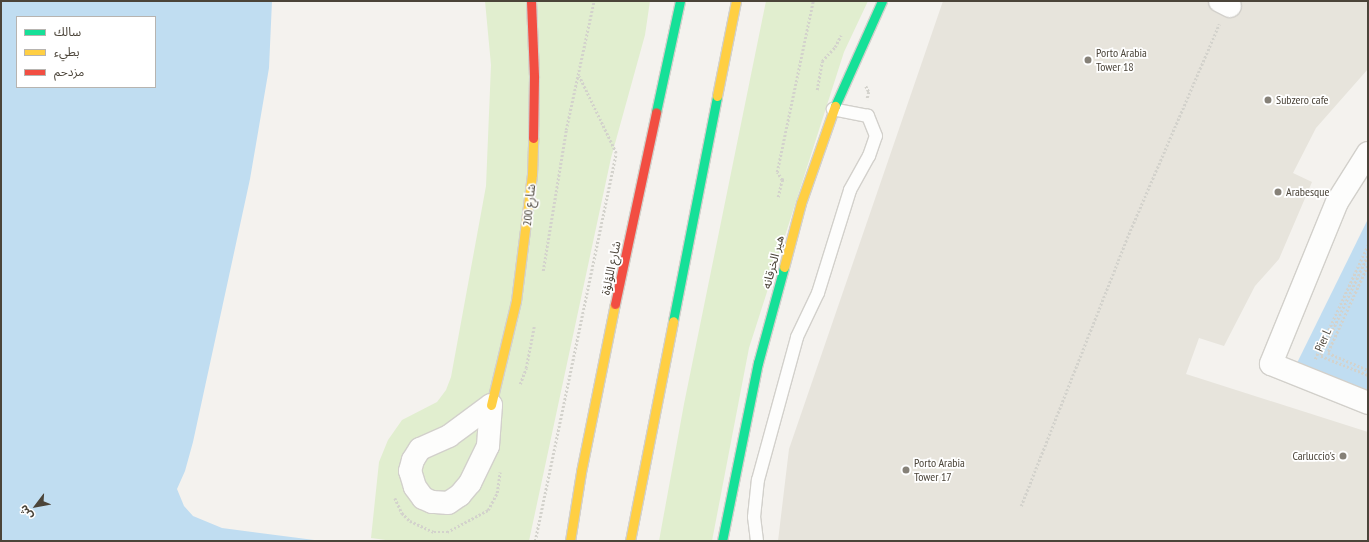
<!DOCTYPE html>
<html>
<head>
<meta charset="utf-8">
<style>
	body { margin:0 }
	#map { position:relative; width:1369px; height:542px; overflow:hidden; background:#f4f2ee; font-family:"PT Sans Narrow","Noto Sans Arabic",sans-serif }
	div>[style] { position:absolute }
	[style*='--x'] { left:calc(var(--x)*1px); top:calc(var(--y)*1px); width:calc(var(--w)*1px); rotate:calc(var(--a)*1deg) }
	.residential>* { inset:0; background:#e7e4dc }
	.green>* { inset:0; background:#e1eecf }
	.water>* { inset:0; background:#c0ddf1 }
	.path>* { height:2.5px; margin-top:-1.25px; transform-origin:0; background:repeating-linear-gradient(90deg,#d3d2cc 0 2px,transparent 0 4px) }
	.roads { filter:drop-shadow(1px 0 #d2d0cb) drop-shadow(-1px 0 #d2d0cb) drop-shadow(0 1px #d2d0cb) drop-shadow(0 -1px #d2d0cb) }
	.lane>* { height:12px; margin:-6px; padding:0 6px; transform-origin:6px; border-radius:6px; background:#fdfdfc }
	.street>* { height:22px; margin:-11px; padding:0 11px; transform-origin:11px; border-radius:11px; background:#fdfdfc }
	.fast>* { height:9px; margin:-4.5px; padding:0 4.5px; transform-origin:4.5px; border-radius:4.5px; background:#16e098 }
	.slow>* { height:9px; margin:-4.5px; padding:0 4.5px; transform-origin:4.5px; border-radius:4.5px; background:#ffcf43 }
	.jam>* { height:9px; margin:-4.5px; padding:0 4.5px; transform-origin:4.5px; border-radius:4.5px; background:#f24e42 }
	.dots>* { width:11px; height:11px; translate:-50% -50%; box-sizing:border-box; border:2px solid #fff; border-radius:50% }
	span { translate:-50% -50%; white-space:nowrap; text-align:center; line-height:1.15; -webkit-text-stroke:3.5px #fff; paint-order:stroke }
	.poi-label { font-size:12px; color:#4b4439 }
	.left { translate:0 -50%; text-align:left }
	.right { translate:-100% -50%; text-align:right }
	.street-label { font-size:12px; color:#4b4439 }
	.frame { position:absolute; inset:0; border:2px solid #4b4439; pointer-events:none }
	.legend { position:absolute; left:16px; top:16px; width:140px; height:72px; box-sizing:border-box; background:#fff; border:1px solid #b7b4b0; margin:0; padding:5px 7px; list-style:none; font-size:12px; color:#4b4439 }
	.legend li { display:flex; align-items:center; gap:8px; height:20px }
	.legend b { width:20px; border:1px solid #b7b4b0 }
	.north { position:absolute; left:16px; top:486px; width:40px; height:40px; -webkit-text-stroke:3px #fff; paint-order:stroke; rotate:238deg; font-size:11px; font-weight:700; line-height:16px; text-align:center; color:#4b4439 }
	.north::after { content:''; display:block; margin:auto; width:14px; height:18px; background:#4b4439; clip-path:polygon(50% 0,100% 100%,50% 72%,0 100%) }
</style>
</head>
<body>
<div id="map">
	<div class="residential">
		<i style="clip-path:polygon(943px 1px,1368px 1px,1368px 69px,1316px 128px,1293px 173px,1312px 182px,1279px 259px,1255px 286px,1224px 346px,1199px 338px,1186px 374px,1368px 432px,1368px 541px,778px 541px,789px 449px)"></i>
	</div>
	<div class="green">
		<i style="clip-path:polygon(485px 1px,650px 1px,645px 35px,611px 158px,529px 541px,393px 541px,371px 538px,379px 462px,388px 440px,402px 420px,437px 402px,446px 390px,451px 377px,486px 186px,491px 65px)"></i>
		<i style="clip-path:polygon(766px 1px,868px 1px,844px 52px,749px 348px,712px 541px,659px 541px,684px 404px)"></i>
	</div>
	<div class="water">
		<i style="clip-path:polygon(evenodd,1px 1px,272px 1px,269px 68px,250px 179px,193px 442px,185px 471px,177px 489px,184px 506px,193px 516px,222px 528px,322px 541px,1px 541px,1px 1px,17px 17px,155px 17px,155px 87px,17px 87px,17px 17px)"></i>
		<i style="clip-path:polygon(1368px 219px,1368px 390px,1297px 363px)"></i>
	</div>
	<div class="path">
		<i style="--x:866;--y:86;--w:7;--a:63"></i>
		<i style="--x:869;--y:92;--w:8;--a:104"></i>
		<i style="--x:817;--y:90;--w:29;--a:-80"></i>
		<i style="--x:822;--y:61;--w:19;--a:-47"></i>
		<i style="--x:835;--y:47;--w:13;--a:-63"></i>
		<i style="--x:782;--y:180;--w:9;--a:-122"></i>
		<i style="--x:777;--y:172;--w:175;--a:-78.1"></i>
		<i style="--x:778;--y:197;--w:17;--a:-77"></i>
		<i style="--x:782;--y:180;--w:4;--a:-14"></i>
		<i style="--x:1368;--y:256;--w:110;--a:115.2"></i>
		<i style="--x:1321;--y:356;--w:51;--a:22"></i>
		<i style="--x:1368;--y:266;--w:96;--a:114.7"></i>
		<i style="--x:1328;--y:353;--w:43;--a:23"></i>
		<i style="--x:543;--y:271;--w:143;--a:-80.7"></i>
		<i style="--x:566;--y:130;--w:132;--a:-77.8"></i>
		<i style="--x:1315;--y:359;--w:126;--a:-65.1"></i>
		<i style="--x:520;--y:384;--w:17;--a:-69"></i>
		<i style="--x:526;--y:368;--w:42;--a:-79"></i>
		<i style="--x:395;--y:498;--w:17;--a:65"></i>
		<i style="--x:402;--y:513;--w:11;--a:45"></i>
		<i style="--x:410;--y:521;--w:26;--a:25"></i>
		<i style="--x:434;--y:532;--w:13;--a:0"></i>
		<i style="--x:447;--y:532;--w:47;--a:-28.2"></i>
		<i style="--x:488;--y:510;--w:19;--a:-62"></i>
		<i style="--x:497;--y:493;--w:21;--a:-82"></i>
		<i style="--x:1021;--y:506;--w:288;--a:-68.4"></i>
		<i style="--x:1127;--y:238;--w:233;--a:-66.7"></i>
		<i style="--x:535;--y:541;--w:396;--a:-78.2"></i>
		<i style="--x:616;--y:153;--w:85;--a:-115.7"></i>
	</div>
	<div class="roads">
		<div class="lane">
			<i style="--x:757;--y:541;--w:24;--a:-97"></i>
			<i style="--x:754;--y:517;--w:37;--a:-84"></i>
			<i style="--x:758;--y:480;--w:148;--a:-74.7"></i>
			<i style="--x:797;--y:337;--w:49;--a:-64.5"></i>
			<i style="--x:818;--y:293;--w:108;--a:-72.7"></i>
			<i style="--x:850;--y:190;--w:39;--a:-61"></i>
			<i style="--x:869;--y:156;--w:21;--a:-71"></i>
			<i style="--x:876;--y:136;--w:22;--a:-112"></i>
			<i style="--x:868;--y:116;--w:36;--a:-169"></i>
		</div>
		<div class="street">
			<i style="--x:1220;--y:1;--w:11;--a:27"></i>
			<i style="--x:1368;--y:153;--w:58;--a:122.3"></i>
			<i style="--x:1337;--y:202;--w:175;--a:112.2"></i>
			<i style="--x:1271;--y:364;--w:105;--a:21.9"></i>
			<i style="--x:491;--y:405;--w:41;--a:94.2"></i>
			<i style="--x:488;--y:446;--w:41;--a:115.9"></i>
			<i style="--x:470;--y:483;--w:16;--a:130"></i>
			<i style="--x:460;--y:495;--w:14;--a:146"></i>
			<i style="--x:448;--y:503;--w:16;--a:-176"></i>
			<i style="--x:432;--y:502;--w:10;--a:-156"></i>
			<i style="--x:423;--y:498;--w:14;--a:-126"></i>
			<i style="--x:415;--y:487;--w:17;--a:-107"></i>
			<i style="--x:410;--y:471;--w:11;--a:-75"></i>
			<i style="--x:413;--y:460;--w:13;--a:-58"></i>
			<i style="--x:420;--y:449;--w:32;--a:-24"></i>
			<i style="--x:449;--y:436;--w:52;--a:-36.4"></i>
		</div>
		<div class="fast">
			<i style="--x:835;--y:106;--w:115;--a:-65.9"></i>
			<i style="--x:656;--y:112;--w:114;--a:-77.8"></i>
			<i style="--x:673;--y:321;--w:229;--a:-78.9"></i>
			<i style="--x:722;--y:541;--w:182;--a:-78.6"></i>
			<i style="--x:758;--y:363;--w:99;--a:-74.8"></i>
		</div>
		<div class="slow">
			<i style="--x:717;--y:96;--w:97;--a:-78.7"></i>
			<i style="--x:784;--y:267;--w:66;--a:-75.1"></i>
			<i style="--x:801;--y:203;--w:103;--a:-70.7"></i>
			<i style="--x:491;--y:405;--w:107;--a:-76.5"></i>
			<i style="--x:516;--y:301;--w:128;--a:-82.8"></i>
			<i style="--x:532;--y:174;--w:36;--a:-88"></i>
			<i style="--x:570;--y:541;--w:70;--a:-80.9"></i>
			<i style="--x:581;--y:472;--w:171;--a:-78.6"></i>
			<i style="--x:630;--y:541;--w:224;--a:-78.9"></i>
		</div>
		<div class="jam">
			<i style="--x:531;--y:1;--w:76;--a:87.7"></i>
			<i style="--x:534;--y:77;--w:61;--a:90.9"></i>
			<i style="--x:615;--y:304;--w:196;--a:-77.9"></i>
		</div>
	</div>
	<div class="dots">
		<i style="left:1088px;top:60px;background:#868178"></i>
		<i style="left:1268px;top:100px;background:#868178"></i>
		<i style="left:1278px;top:192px;background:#868178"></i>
		<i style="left:1343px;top:456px;background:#868178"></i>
		<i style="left:906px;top:470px;background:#868178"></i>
	</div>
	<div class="poi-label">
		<span class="left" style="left:1096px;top:60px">Porto Arabia<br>Tower 18</span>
		<span class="left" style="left:1276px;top:100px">Subzero cafe</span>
		<span class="left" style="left:1286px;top:192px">Arabesque</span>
		<span class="right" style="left:1335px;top:456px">Carluccio's</span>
		<span class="left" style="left:914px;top:470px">Porto Arabia<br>Tower 17</span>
	</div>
	<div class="street-label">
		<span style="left:529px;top:205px;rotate:-84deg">شارع 200</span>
		<span style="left:773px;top:262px;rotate:-75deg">هير الخرقانه</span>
		<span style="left:611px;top:268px;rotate:-78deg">شارع اللؤلؤة</span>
		<span style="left:1323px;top:340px;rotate:-66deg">Pier L</span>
	</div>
	<div class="frame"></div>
	<ul class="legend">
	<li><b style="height:5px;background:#16e098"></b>سالك</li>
	<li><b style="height:5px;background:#ffcf43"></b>بطيء</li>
	<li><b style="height:5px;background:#f24e42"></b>مزدحم</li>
	</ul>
	<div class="north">ش</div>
</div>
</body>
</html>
